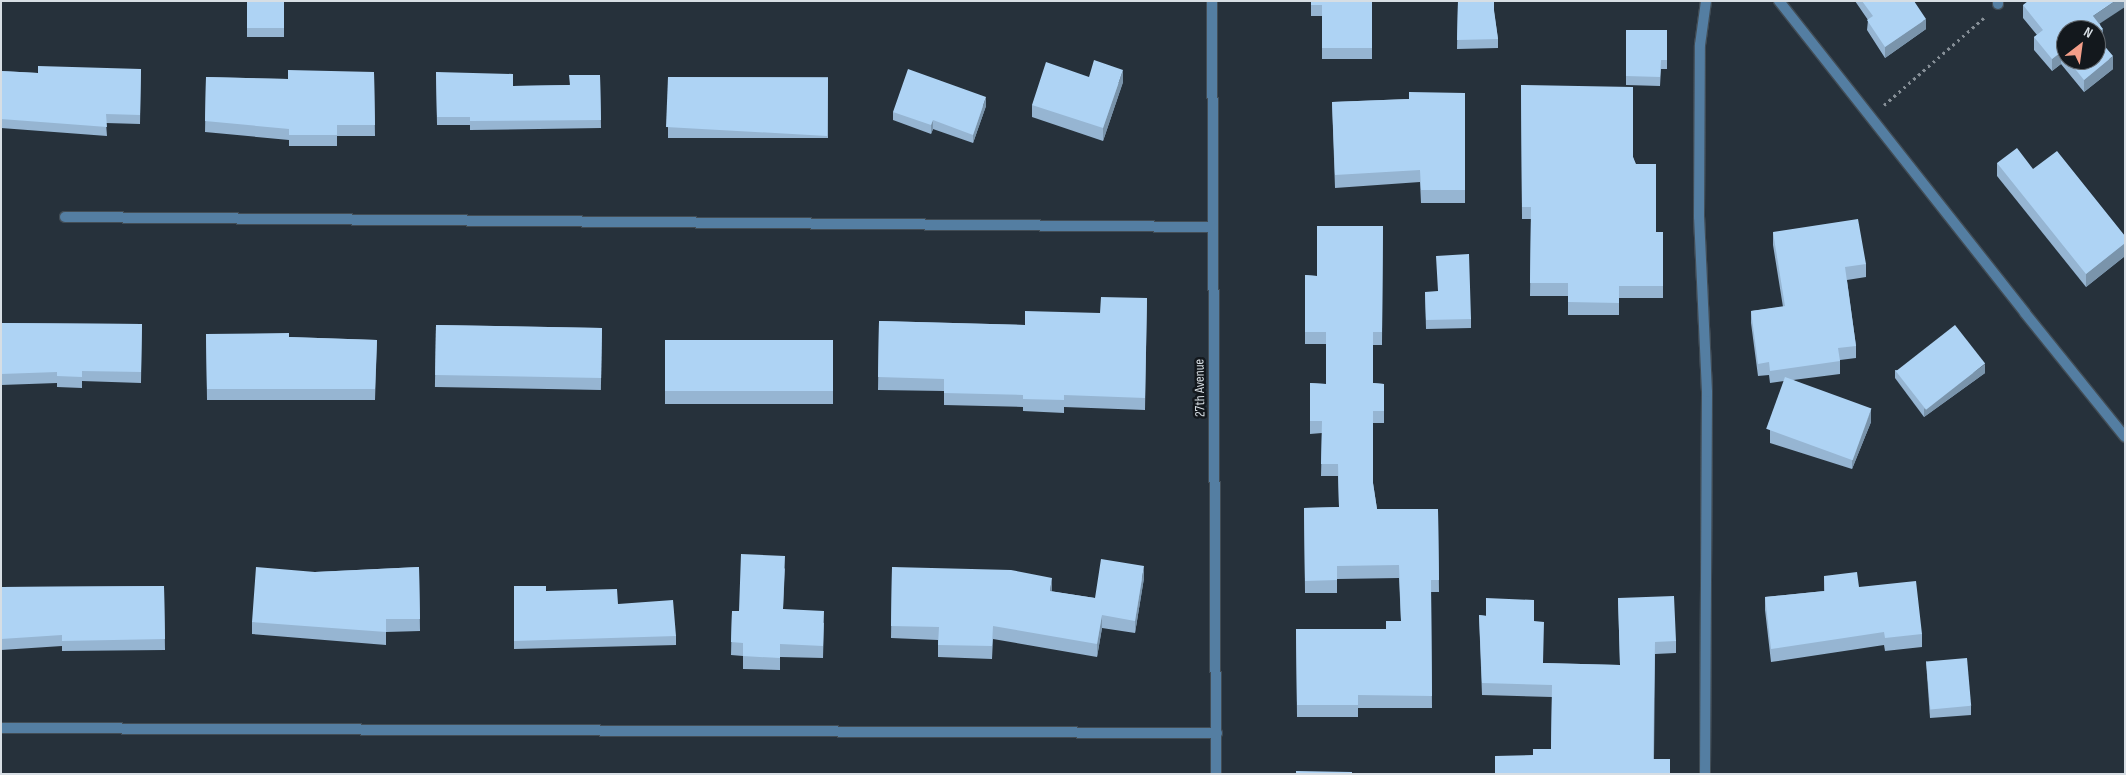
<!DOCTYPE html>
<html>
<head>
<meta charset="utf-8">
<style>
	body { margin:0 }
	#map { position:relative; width:2126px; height:775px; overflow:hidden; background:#26313b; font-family:"Sofia Sans Condensed",sans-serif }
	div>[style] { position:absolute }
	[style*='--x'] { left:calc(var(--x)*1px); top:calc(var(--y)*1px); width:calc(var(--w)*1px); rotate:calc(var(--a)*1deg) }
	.path>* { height:3px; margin-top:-1.5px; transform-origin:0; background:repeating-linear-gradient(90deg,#868f97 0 2.5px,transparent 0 6.5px) }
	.roads { filter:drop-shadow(1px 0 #424d56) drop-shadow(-1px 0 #424d56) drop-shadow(0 1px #424d56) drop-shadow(0 -1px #424d56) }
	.lane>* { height:10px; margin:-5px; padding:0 5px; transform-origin:5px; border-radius:5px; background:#547ea2 }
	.street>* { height:10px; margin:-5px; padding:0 5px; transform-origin:5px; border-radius:5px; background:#547ea2 }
	.wall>* { inset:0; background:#96b5d2; transform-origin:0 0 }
	.shaded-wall>* { inset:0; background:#7a94ab }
	.building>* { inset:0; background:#aed3f4; transform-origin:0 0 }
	span { translate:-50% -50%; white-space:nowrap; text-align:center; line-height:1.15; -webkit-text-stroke:5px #13181d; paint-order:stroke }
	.street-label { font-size:14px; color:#d7dee4 }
	.frame { position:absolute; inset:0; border:2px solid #d7dee4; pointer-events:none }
	.north { position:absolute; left:2056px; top:20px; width:50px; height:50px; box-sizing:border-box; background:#13181d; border:1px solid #61676d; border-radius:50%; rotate:30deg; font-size:14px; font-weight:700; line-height:20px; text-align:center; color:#d7dee4 }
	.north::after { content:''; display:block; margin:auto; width:18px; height:22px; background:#f49e89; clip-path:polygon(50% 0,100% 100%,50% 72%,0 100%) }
</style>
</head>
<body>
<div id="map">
	<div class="path">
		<i style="--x:1884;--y:105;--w:134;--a:-41.1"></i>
	</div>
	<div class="roads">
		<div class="lane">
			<i style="--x:2025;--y:313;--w:159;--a:51.1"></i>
		</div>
		<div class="street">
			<i style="--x:1212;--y:1;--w:773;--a:89.7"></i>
			<i style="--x:1779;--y:1;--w:397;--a:51.7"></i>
			<i style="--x:1998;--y:4;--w:3;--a:-90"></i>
			<i style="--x:65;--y:217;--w:1147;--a:0.5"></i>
			<i style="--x:1;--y:728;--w:1216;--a:0.24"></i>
			<i style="--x:1705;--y:774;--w:382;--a:-89.7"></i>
			<i style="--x:1707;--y:392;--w:175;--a:-92.6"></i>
			<i style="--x:1699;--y:217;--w:172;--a:-89.7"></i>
			<i style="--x:1700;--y:45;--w:44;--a:-82.2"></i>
		</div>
	</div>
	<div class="wall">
		<i style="left:247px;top:1px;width:37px;height:36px"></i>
		<i style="clip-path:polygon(1311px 1px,1372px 1px,1372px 59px,1322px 59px,1322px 16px,1311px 16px)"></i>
		<i style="clip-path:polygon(1458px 1px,1494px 12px,1498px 39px,1498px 48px,1457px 49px)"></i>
		<i style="clip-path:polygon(1855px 1px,1914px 1px,1926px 29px,1885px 58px,1867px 30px,1868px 20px)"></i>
		<i style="clip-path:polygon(evenodd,2070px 2px,2100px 24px,2103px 41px,2102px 42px,2113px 69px,2084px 92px,2061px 64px,2052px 71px,2034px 50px,2034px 37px,2037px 35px,2023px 18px,2023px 5px,2070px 2px,2066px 30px,2096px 60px,2066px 60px,2066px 30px)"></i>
		<i style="clip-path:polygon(1626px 30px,1667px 30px,1667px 69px,1661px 69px,1660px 86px,1626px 85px)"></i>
		<i style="clip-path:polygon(141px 69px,140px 124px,106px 123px,107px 136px,1px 128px,1px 71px,38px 73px)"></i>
		<i style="clip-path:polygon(374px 72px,375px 136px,337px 136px,337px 146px,289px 146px,289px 140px,205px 132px,206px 77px,288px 79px)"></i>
		<i style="clip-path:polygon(436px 72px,513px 86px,569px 85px,600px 75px,601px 128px,470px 130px,470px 125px,437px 125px)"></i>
		<i style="left:668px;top:77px;width:160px;height:61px"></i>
		<i style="clip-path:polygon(1123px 82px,1103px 141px,1032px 117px,1032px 105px)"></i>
		<i style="clip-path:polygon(1521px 85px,1633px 157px,1656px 232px,1663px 232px,1663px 298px,1619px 298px,1619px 315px,1568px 315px,1568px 296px,1530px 296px,1531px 219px,1522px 219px)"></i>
		<i style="clip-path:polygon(1465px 93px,1465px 203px,1421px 203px,1420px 182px,1335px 188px,1332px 102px,1409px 99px)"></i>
		<i style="clip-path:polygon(986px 106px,973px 143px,933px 129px,931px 134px,893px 120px,893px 112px)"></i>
		<i style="clip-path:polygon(1997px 163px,2033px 169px,2125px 236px,2125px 256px,2086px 287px,1997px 176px)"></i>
		<i style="clip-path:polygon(1383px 226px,1382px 345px,1373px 345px,1373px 383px,1384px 384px,1384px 423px,1373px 423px,1373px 483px,1377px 509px,1438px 509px,1439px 592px,1431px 592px,1432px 708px,1358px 708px,1358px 717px,1297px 717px,1296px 629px,1386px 629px,1401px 621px,1399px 578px,1337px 579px,1337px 593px,1305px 593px,1304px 508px,1339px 507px,1338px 476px,1321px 476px,1322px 433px,1310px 434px,1310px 383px,1326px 384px,1326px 344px,1305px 344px,1305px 275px,1317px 276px)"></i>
		<i style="clip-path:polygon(1773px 232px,1866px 264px,1866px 277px,1847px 280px,1856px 346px,1856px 358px,1840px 360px,1840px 374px,1793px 380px,1871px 422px,1852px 469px,1770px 443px,1770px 430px,1784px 381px,1770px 383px,1769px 375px,1758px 376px,1751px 323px,1751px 311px,1783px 307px,1773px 245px)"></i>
		<i style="clip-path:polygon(1425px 292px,1471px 319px,1471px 328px,1426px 329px)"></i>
		<i style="clip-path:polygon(1147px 298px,1145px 410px,1064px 407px,1064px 413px,1023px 411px,1023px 407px,944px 405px,944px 391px,878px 390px,879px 321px,1025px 325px,1100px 313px)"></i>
		<i style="clip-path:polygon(1px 323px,142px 324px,141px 383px,82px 381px,82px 388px,57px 387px,57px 383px,1px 385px)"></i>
		<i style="left:436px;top:325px;width:166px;height:62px;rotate:1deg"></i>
		<i style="clip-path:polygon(206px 334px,289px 337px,377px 340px,375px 400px,207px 400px)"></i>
		<i style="left:665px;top:340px;width:168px;height:64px"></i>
		<i style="clip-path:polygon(1895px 370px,1985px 373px,1924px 417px,1895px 378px)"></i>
		<i style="clip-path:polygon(419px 567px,420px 631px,386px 632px,386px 645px,252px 634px,252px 622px,315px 572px)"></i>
		<i style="clip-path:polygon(892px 567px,1095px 598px,1144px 578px,1135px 633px,1102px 628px,1097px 657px,993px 639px,992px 659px,938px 657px,938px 640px,891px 638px)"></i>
		<i style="clip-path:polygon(785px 568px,783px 609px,824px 623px,823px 658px,780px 657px,780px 670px,743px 669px,743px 656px,731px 655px,732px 611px,739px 611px)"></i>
		<i style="clip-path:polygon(1824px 576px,1859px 587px,1922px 634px,1922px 647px,1885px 651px,1884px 645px,1771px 662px,1765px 610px,1765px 597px,1824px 591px)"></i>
		<i style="clip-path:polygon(164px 586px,165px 650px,62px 651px,62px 646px,1px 650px,1px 587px)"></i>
		<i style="clip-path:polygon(514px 586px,546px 591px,618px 604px,676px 636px,676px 645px,514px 649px)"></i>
		<i style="clip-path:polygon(1618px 598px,1676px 641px,1676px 653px,1655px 654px,1654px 759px,1533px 755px,1551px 749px,1552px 697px,1482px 695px,1479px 615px,1534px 621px,1543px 663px,1620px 665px)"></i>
		<i style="clip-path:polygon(1926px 661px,1971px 706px,1971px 715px,1930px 718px)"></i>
	</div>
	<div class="shaded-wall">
		<i style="clip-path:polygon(2115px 1px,2125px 1px,2125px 7px,2093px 28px,2093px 16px)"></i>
		<i style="clip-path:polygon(1926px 19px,1926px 29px,1885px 58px,1885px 47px)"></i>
		<i style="clip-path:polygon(2103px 29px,2103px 41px,2096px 47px,2096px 34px)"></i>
		<i style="clip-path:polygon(2061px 52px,2061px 64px,2052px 71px,2052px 59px)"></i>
		<i style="clip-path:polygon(2113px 56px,2113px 69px,2084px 92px,2084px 80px)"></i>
		<i style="clip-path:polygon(1123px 70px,1123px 82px,1103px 141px,1103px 128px)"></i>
		<i style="clip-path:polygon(986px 97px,986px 106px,973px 143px,973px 135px)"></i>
		<i style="clip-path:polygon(933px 120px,933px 129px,931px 134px,931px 125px)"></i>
		<i style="clip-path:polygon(2125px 243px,2125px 256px,2086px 287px,2086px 274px)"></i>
		<i style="clip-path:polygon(1985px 364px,1985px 373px,1924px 417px,1924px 409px)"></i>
		<i style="clip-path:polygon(1871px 409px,1871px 422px,1852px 469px,1852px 457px)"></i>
		<i style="clip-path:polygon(1144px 566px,1144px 578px,1135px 633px,1135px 621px)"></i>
		<i style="clip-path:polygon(1052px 578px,1052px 590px,1050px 603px,1050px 591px)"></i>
		<i style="clip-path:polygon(1102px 615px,1102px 628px,1097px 657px,1097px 644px)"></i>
	</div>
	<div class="building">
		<i style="left:247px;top:1px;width:37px;height:27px"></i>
		<i style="clip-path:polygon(1311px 1px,1372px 1px,1372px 48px,1322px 48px,1322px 5px,1311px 5px)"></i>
		<i style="clip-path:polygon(1458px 1px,1494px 1px,1494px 10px,1498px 39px,1457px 40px)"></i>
		<i style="clip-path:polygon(1862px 1px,1914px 1px,1926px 19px,1885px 47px,1867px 20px,1873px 16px)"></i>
		<i style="clip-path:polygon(2028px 1px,2070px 1px,2070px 2px,2071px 1px,2115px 1px,2093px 16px,2103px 29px,2096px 34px,2096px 30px,2066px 30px,2066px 58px,2061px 52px,2052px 59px,2034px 37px,2043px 30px,2023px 5px)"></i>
		<i style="clip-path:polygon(1626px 30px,1667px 30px,1667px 60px,1661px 60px,1660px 77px,1626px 76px)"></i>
		<i style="clip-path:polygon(2096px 36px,2113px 56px,2084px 80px,2068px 60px,2096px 60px)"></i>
		<i style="clip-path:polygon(1094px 60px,1123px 70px,1103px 128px,1032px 105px,1046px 62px,1089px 77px)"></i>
		<i style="clip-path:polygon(38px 66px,141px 69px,140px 115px,106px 114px,107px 127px,1px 119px,1px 71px,38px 73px)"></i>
		<i style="clip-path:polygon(908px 69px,986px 97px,973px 135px,933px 120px,931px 125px,893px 112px)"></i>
		<i style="clip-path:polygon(288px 70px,374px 72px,375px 125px,337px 125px,337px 135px,289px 135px,289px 129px,205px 121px,206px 77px,288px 79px)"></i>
		<i style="clip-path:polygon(436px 72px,513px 74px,513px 86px,570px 85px,569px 75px,600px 75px,601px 120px,470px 121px,470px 117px,437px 117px)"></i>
		<i style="clip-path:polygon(668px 77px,828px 78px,827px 136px,666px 127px)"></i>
		<i style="clip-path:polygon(1521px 85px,1633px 87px,1633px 157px,1636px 164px,1656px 164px,1656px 232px,1663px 232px,1663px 286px,1619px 286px,1619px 303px,1568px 302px,1568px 283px,1530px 283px,1531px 207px,1522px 207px)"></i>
		<i style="clip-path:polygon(1409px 92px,1465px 93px,1465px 190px,1421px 190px,1420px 170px,1335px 175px,1332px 102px,1409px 99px)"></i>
		<i style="clip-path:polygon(2017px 148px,2033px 169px,2057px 151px,2125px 236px,2125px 243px,2086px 274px,1997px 163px)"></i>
		<i style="clip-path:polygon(1858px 219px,1866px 264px,1845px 267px,1856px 346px,1838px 348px,1840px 361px,1770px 371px,1769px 362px,1758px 364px,1751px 311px,1785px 306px,1773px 232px)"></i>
		<i style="clip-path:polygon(1317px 226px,1383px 226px,1382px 332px,1373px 332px,1373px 383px,1384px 384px,1384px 411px,1373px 411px,1373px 483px,1377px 509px,1438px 509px,1439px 580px,1431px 580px,1432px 696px,1358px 695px,1358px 705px,1297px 705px,1296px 629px,1386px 629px,1386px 621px,1401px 621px,1399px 565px,1337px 566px,1337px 580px,1305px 581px,1304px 508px,1339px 507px,1338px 464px,1321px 464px,1322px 421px,1310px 421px,1310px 383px,1326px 384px,1326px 332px,1305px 332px,1305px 275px,1317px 276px)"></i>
		<i style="clip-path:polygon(1469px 254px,1471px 319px,1426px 320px,1425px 292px,1438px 291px,1436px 256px)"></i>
		<i style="clip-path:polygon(1101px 297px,1147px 298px,1145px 398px,1064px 395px,1064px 400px,1023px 399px,1023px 395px,944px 393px,944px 379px,878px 377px,879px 321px,1025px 325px,1025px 311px,1100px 313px)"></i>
		<i style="clip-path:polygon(1px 323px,142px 324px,141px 372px,82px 371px,82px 377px,57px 376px,57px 372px,1px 374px)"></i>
		<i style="left:436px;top:325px;width:166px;height:50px;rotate:1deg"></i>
		<i style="left:1955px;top:325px;width:49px;height:75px;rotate:52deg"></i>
		<i style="clip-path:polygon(289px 333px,289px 337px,377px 340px,375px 389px,207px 389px,206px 334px)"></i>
		<i style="left:665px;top:340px;width:168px;height:51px"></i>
		<i style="left:1785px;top:377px;width:92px;height:55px;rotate:20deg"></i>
		<i style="clip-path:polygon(741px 554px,785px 556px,783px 609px,824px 611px,823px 646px,780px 644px,780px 658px,743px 656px,743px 643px,731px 642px,732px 611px,739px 611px)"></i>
		<i style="clip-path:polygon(1101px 559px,1144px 566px,1135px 621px,1102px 615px,1097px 644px,993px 626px,992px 646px,938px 645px,939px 627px,891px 626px,892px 567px,1011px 570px,1052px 578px,1050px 591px,1095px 598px)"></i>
		<i style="clip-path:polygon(256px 567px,315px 572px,419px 567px,420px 619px,386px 619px,386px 632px,252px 622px)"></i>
		<i style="clip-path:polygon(1857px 572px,1859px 587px,1916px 581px,1922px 634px,1885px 638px,1884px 632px,1771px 649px,1765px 597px,1825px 591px,1824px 576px)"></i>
		<i style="clip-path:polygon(164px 586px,165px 639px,62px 641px,62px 635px,1px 639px,1px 587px)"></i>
		<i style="clip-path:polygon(514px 586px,546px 586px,546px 591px,617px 589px,618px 604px,673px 600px,676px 636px,514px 641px)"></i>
		<i style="clip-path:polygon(1674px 596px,1676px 641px,1655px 642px,1653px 759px,1670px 759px,1670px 774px,1495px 774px,1495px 756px,1533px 755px,1533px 749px,1551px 749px,1552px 685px,1482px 683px,1479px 615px,1486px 616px,1486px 598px,1534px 600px,1534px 621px,1544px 622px,1543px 663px,1620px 665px,1618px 598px)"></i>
		<i style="left:1967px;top:658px;width:48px;height:41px;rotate:85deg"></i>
		<i style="clip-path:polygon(1296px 771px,1352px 772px,1352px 774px,1296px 774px)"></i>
	</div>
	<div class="street-label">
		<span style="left:1200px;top:388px;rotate:-91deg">27th Avenue</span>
	</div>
	<div class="frame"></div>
	<div class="north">N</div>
</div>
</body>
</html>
